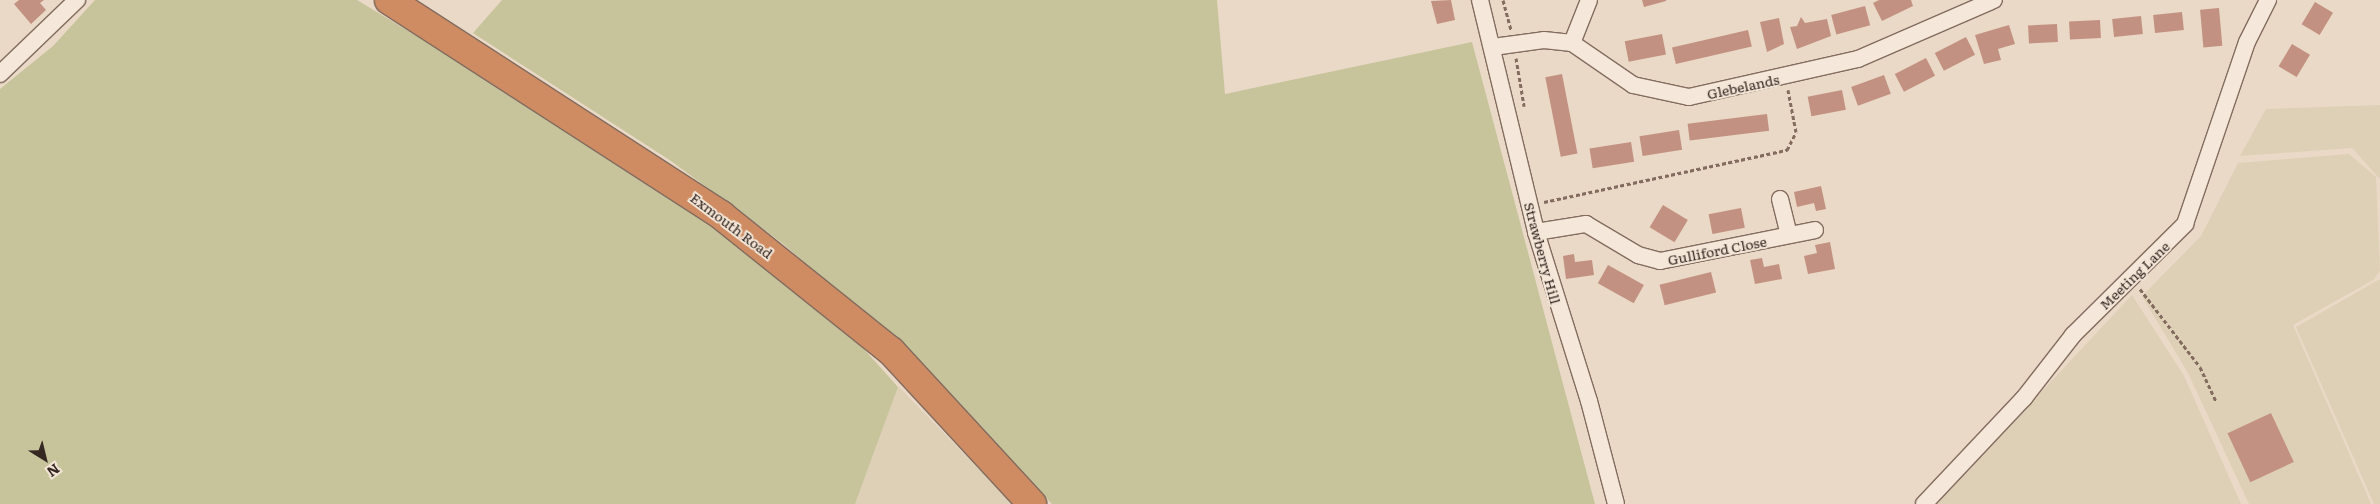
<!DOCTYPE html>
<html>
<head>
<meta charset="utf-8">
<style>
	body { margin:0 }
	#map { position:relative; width:2380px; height:504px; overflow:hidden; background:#ead9c7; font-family:Literata,serif }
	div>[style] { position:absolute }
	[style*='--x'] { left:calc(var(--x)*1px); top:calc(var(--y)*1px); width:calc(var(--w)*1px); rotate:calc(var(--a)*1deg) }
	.farmland>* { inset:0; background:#ded0b6 }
	.green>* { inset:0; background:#c7c49c }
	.building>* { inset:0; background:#c39181; transform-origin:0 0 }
	.path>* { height:3px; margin-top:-1.5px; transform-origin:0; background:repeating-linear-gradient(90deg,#836c5f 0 4px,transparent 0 6.5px) }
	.roads { filter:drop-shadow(1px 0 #836c5f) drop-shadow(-1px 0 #836c5f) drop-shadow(0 1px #836c5f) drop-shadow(0 -1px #836c5f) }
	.street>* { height:16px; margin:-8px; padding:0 8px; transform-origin:8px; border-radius:8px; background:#f5e8da }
	.highway>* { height:28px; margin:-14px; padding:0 14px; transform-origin:14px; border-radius:14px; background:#cf8c62 }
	span { translate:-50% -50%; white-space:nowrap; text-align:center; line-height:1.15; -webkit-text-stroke:4px #f2e5d6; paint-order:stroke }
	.street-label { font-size:14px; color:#352721 }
	.north { position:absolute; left:20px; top:434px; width:50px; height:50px; -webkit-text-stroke:4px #f2e5d6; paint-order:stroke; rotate:144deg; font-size:14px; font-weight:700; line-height:20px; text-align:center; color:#352721 }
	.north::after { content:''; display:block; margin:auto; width:18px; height:22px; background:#352721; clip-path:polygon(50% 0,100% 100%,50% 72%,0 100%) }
</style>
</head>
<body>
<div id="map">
	<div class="farmland">
		<i style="clip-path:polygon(2380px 105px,2380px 179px,2352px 148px,2240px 156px,2266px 109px)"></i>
		<i style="clip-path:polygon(2349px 154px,2376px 177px,2380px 271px,2373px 280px,2293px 325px,2371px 504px,2249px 504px,2188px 373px,2142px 296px,2201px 236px,2238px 163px)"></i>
		<i style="clip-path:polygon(2380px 279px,2380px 504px,2374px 504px,2296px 327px)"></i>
		<i style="clip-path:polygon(2132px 295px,2184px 376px,2241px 504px,1936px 504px)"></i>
		<i style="clip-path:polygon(898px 387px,899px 387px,1013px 504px,855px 504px)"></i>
	</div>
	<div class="green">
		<i style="clip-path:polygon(95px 0,357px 0,667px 187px,845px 328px,898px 387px,855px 504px,0 504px,0 89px,53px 46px)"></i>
		<i style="clip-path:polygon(502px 0,1217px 0,1225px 94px,1472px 42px,1595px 504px,1052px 504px,913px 355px,782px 243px,671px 161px,473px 33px)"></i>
	</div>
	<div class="building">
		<i style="clip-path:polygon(19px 0,44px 0,40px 3px,46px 10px,31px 24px,14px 4px)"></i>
		<i style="clip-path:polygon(1451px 0,1455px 20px,1437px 24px,1431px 1px)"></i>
		<i style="clip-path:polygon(1642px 0,1666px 0,1666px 1px,1644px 7px)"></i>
		<i style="clip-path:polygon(1879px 0,1911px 0,1913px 6px,1882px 21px,1873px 3px)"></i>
		<i style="left:2315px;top:2px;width:21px;height:26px;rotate:31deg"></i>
		<i style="left:1865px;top:6px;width:20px;height:35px;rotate:75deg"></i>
		<i style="left:2219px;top:8px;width:38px;height:19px;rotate:85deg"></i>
		<i style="left:2182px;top:12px;width:18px;height:29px;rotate:84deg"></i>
		<i style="left:2141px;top:16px;width:18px;height:29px;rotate:84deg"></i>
		<i style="clip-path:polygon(1801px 17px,1805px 23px,1827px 19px,1831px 36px,1797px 49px,1790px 27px,1797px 26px)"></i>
		<i style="clip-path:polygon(1779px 18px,1784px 44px,1767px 52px,1760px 22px)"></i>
		<i style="left:2100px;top:20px;width:18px;height:31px;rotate:87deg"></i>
		<i style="left:2057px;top:24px;width:18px;height:29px;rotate:87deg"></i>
		<i style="clip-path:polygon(2009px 25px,2015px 44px,1998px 49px,2001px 60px,1984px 64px,1975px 35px)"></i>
		<i style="left:1748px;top:30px;width:17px;height:78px;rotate:77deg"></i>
		<i style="left:1662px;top:34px;width:21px;height:38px;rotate:79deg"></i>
		<i style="left:1966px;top:37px;width:20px;height:35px;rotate:63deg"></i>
		<i style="left:2292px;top:44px;width:21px;height:26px;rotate:31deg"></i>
		<i style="left:1926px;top:58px;width:20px;height:35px;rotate:63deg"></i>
		<i style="left:1562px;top:74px;width:81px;height:17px;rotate:79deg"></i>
		<i style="left:1884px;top:75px;width:20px;height:35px;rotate:70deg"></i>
		<i style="left:1842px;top:90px;width:20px;height:35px;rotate:79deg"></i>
		<i style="left:1767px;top:114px;width:17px;height:80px;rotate:83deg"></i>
		<i style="left:1679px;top:130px;width:20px;height:40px;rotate:81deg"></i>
		<i style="left:1631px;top:142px;width:20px;height:42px;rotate:81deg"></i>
		<i style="clip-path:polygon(1821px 186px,1826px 209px,1816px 211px,1814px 203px,1797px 207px,1794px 192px)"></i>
		<i style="left:1663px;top:205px;width:29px;height:26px;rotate:31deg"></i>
		<i style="left:1741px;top:208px;width:20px;height:33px;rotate:79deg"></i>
		<i style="clip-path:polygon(1830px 242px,1835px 269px,1808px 274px,1804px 256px,1817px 253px,1815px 245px)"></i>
		<i style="clip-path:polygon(1574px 254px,1575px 262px,1592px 260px,1594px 275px,1566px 279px,1563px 256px)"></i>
		<i style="clip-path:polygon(1762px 258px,1764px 267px,1779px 264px,1782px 279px,1755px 284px,1750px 260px)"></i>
		<i style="left:1608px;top:265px;width:41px;height:21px;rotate:29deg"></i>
		<i style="left:1711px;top:272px;width:21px;height:53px;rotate:76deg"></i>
		<i style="left:2271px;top:413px;width:54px;height:48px;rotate:65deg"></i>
	</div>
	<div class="path">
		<i style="--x:1503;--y:0;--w:31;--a:75"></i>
		<i style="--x:1516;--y:58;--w:49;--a:80.5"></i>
		<i style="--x:1544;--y:202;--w:249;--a:-12.1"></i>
		<i style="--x:1787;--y:150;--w:20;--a:-63"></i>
		<i style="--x:1796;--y:132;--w:43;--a:-100.8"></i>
		<i style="--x:2140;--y:289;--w:98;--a:52.4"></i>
		<i style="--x:2200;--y:367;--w:38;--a:65"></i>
	</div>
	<div class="roads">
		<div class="street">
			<i style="--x:1480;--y:0;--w:239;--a:76.4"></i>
			<i style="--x:1536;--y:232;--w:177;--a:72.6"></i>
			<i style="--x:1589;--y:401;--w:106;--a:75.3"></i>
			<i style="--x:1572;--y:43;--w:46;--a:-68.4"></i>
			<i style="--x:1493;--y:47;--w:51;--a:-7.8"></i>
			<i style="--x:1544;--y:40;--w:28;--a:6"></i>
			<i style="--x:1572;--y:43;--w:74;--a:34.5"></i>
			<i style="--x:1633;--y:85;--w:57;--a:12.1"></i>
			<i style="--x:1689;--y:97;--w:173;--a:-12.7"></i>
			<i style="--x:1858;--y:59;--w:148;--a:-23.5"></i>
			<i style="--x:0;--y:74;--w:107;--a:-43.9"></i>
			<i style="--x:1780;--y:199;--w:37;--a:76"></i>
			<i style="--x:1536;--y:232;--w:51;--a:-9.1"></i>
			<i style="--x:1586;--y:224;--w:61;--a:30.8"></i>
			<i style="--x:1638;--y:255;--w:23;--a:15"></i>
			<i style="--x:1660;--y:261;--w:158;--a:-11.3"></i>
			<i style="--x:1924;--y:504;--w:146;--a:-46.7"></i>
			<i style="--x:2024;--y:398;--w:80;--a:-52.1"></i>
			<i style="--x:2073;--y:335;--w:158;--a:-44.7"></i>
			<i style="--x:2185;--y:224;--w:192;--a:-71.2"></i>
			<i style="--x:2247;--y:42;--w:47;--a:-63.4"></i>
		</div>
		<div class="highway">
			<i style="--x:389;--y:0;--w:396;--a:32.9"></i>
			<i style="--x:721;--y:215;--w:218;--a:38.7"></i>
			<i style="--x:891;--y:351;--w:208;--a:47.3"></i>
		</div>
	</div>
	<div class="street-label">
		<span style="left:1743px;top:86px;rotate:-12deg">Glebelands</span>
		<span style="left:732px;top:225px;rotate:37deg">Exmouth Road</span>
		<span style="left:1717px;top:250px;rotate:-11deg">Gulliford Close</span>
		<span style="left:1543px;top:253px;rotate:75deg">Strawberry Hill</span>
		<span style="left:2134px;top:275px;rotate:-44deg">Meeting Lane</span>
	</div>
	<div class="north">N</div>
</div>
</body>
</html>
